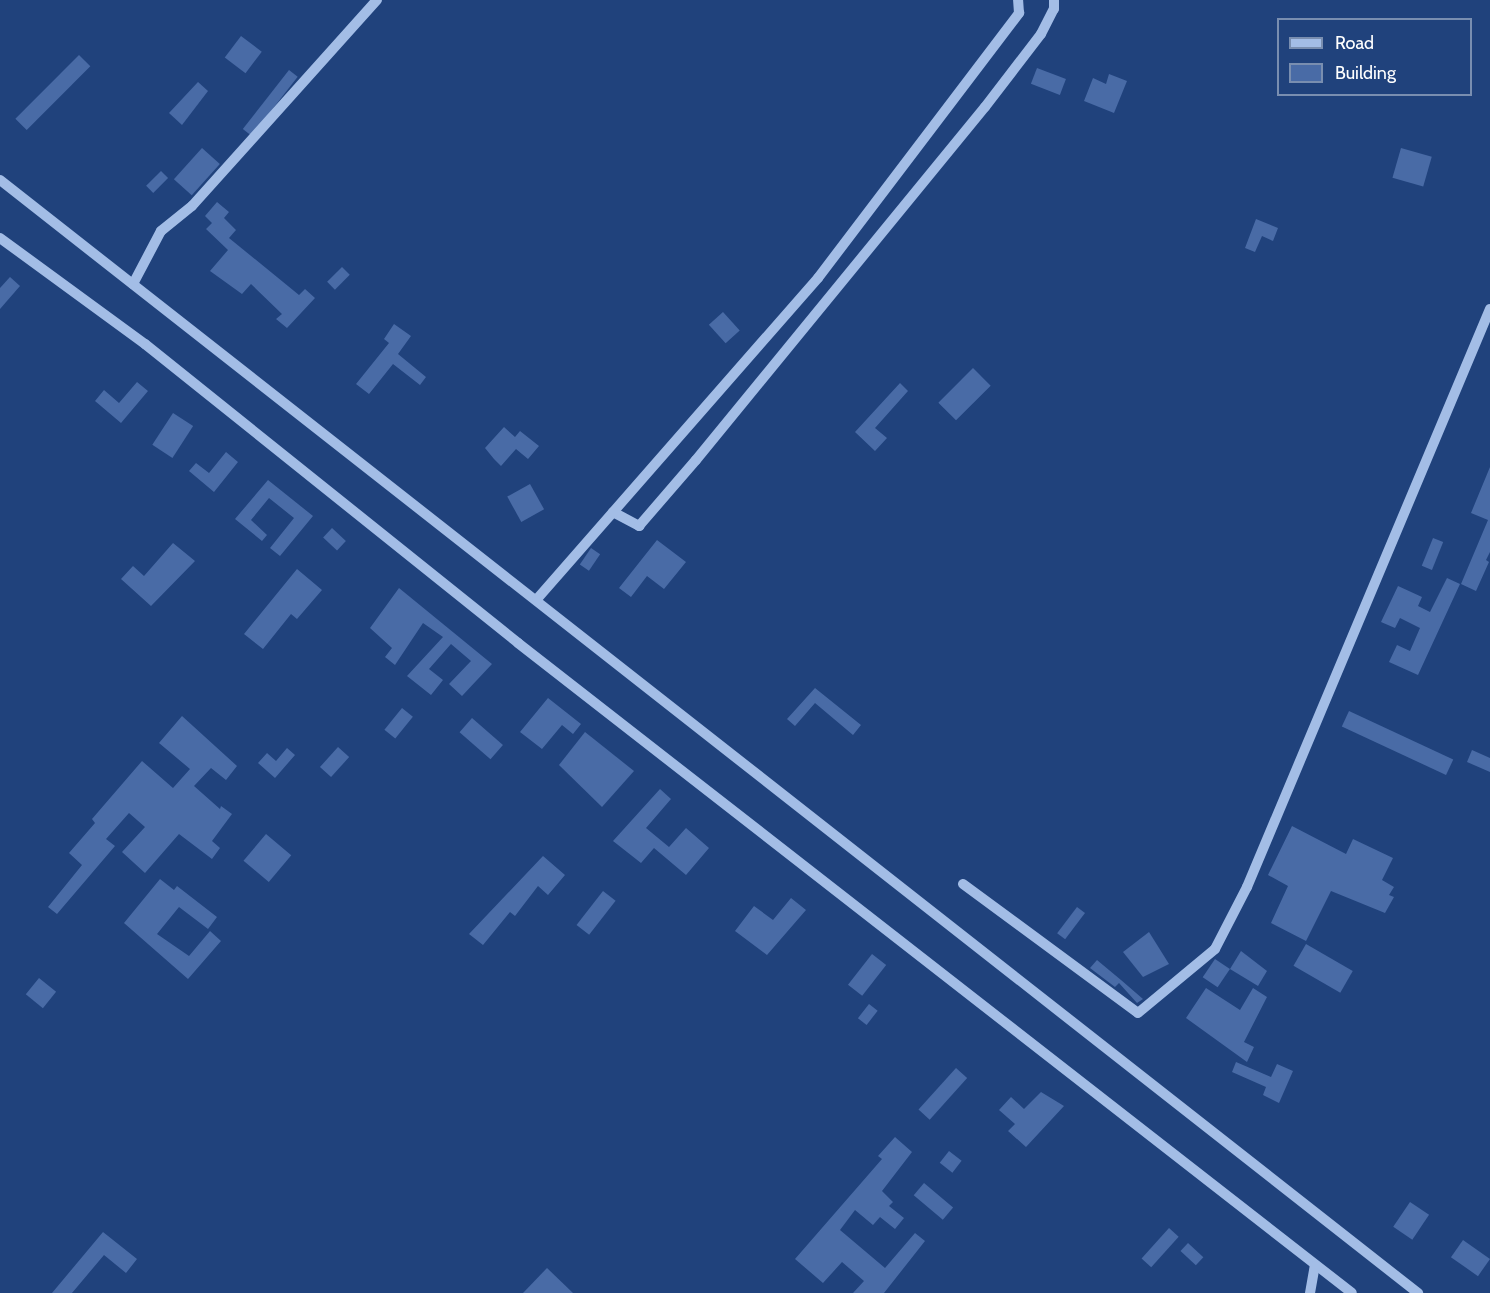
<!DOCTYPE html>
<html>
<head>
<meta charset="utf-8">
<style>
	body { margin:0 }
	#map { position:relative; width:1490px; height:1293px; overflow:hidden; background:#20427c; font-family:Cabin,sans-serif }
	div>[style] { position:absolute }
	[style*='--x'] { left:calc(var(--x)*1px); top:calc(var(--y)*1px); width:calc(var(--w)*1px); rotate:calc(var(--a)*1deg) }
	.building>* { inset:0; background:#496ba6; transform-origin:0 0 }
	.minor>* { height:10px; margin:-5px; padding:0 5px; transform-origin:5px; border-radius:5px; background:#a3bde6 }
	span { translate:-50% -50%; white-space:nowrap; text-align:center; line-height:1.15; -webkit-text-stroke:6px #20427c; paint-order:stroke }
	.legend { position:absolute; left:1277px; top:18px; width:195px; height:78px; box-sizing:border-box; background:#20427c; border:2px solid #798eb0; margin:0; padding:8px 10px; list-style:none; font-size:18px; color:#fff }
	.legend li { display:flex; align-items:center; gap:12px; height:30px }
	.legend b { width:30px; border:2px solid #798eb0 }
</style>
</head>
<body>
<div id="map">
	<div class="building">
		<i style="left:241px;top:36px;width:26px;height:27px;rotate:37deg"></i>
		<i style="left:79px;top:55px;width:16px;height:90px;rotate:45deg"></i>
		<i style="left:1037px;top:68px;width:31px;height:17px;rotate:21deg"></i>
		<i style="left:289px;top:70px;width:11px;height:75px;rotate:38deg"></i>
		<i style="clip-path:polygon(1109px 74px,1127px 81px,1114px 113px,1084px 101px,1093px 78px,1106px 84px)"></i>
		<i style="clip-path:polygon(198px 82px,208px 91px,182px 125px,169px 113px)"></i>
		<i style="left:202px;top:148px;width:24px;height:42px;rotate:42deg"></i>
		<i style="left:1401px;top:148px;width:32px;height:31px;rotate:16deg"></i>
		<i style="left:161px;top:171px;width:10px;height:21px;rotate:45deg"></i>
		<i style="clip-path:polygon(217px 202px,229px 212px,224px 218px,236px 230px,229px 238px,299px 295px,305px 289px,315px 298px,287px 328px,276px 319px,282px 314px,251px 284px,242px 294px,210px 271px,228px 250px,206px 229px,212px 223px,205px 216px)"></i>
		<i style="clip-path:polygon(1256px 219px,1278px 228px,1273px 241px,1262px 236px,1255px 252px,1245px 248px)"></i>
		<i style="left:342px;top:267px;width:11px;height:21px;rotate:45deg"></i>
		<i style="clip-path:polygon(10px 277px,20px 286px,0 309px,0 288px)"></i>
		<i style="left:723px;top:312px;width:25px;height:19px;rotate:48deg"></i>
		<i style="clip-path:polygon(394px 324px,411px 336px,398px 354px,426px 377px,420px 385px,393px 364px,369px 394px,356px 384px,389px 343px,384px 339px)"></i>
		<i style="left:973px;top:368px;width:25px;height:49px;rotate:45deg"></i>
		<i style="clip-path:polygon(137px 382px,148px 391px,121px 423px,95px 401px,104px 390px,119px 403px)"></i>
		<i style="clip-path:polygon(900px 383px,908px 391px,875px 428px,887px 438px,875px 451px,855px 432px)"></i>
		<i style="left:173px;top:413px;width:24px;height:38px;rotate:33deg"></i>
		<i style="clip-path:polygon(504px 427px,515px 437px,520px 431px,539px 446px,528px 459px,516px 449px,501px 466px,494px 459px,485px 448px)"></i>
		<i style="clip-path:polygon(226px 452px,238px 462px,214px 492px,189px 471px,196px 463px,209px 473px)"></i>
		<i style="clip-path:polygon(1490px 467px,1490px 552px,1486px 560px,1489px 562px,1476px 591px,1461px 584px,1488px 520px,1471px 513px)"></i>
		<i style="clip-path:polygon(268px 480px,313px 516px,280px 556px,270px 548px,294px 518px,269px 498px,251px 520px,267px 535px,262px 541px,235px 519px)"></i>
		<i style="left:530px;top:484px;width:29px;height:26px;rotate:61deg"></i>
		<i style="left:332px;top:528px;width:19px;height:13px;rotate:43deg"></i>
		<i style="left:1433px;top:538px;width:11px;height:30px;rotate:22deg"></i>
		<i style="clip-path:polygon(657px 540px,686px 562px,664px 589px,647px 576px,631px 597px,619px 588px)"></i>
		<i style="clip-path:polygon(173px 543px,195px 561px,151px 606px,121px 579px,133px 566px,144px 576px)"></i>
		<i style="left:591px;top:548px;width:11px;height:20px;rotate:34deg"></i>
		<i style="clip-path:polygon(297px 569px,322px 590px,297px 619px,291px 614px,263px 649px,244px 634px)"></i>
		<i style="clip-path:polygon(1447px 578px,1460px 584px,1418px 675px,1389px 662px,1397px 645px,1410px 651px,1420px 628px,1400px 618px,1395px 628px,1381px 622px,1398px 586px,1422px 597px,1418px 606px,1430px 612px)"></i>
		<i style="clip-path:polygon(399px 588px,492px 664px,462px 696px,449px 684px,471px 661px,451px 644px,429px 669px,443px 680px,431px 695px,407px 676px,443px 637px,423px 623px,395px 665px,385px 657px,392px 648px,370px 628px)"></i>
		<i style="clip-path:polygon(815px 688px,861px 725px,853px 735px,815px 703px,795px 726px,787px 719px)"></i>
		<i style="clip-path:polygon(548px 698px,581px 724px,573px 734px,562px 725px,542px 749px,520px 732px)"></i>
		<i style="left:402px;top:708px;width:14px;height:28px;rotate:39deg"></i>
		<i style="left:1349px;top:711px;width:115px;height:17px;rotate:25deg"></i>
		<i style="clip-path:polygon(182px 716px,237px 766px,226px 780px,211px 768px,194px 786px,220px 809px,221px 806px,232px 814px,212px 841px,220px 848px,212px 859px,179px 834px,145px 873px,122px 852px,145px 827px,129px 813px,106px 839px,115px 846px,57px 914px,48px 907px,82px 865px,69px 853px,95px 823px,92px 819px,142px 761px,173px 788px,190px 769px,159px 743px)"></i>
		<i style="left:472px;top:718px;width:41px;height:19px;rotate:41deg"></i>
		<i style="clip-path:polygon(585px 732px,634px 771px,602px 807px,559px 765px)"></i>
		<i style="left:338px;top:747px;width:15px;height:27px;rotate:42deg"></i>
		<i style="clip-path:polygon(287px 748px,295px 755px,275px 778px,258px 763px,267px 753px,276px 761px)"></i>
		<i style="clip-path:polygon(1472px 750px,1490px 758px,1490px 772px,1467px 762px)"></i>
		<i style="clip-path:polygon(660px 789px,671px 799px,646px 828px,669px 847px,686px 828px,709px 848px,686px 875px,654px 848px,641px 863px,613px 841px)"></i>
		<i style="clip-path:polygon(1292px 826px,1346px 854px,1353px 839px,1393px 858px,1382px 880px,1394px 887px,1389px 895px,1394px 897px,1385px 913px,1331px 891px,1306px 941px,1271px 923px,1288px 886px,1268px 875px)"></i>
		<i style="left:266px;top:834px;width:33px;height:35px;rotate:40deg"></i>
		<i style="clip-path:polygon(543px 856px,565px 875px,548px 895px,538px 886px,515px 916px,510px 912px,483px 945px,469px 934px)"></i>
		<i style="clip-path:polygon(160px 879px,174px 890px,177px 886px,217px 917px,208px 929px,179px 907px,157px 934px,189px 956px,210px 931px,221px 941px,188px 979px,124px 923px)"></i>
		<i style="left:603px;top:891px;width:16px;height:43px;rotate:38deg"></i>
		<i style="clip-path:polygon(791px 898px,806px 910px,767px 955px,735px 931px,754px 906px,773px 920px)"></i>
		<i style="left:1077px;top:907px;width:10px;height:33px;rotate:37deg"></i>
		<i style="clip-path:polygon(1149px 932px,1169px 964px,1143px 977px,1123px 952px)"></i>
		<i style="left:1306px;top:944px;width:54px;height:25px;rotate:30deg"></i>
		<i style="clip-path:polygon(1241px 951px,1267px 971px,1258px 986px,1230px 969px)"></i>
		<i style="left:872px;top:954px;width:18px;height:39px;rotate:38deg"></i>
		<i style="left:1215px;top:959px;width:18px;height:22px;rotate:34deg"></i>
		<i style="clip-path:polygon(1097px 960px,1121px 980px,1143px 999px,1137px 1003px,1119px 983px,1115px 987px,1090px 968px)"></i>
		<i style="left:39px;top:978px;width:22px;height:21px;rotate:39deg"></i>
		<i style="clip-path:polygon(1206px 988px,1240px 1010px,1253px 988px,1267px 997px,1244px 1042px,1254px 1047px,1247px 1062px,1186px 1018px)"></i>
		<i style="left:869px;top:1004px;width:11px;height:18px;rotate:38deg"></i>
		<i style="clip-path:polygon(1236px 1062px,1271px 1077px,1277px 1064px,1293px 1071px,1279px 1103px,1263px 1095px,1266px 1087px,1232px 1072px)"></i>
		<i style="left:956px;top:1068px;width:15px;height:56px;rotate:42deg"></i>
		<i style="clip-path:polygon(1041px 1092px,1064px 1106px,1026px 1147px,1008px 1131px,1015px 1124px,999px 1110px,1011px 1097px,1024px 1109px)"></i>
		<i style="clip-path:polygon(895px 1137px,912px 1152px,882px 1191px,893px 1202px,889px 1206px,904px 1218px,895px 1229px,880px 1217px,873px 1225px,855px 1210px,840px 1230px,885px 1268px,915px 1233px,925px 1241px,884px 1293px,853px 1293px,864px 1281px,842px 1262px,823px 1283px,795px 1259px,882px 1159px,878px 1156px)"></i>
		<i style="left:949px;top:1151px;width:16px;height:15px;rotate:38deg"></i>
		<i style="left:924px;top:1183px;width:38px;height:16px;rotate:40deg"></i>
		<i style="left:1410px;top:1202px;width:23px;height:30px;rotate:34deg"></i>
		<i style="left:1169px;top:1228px;width:13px;height:41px;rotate:42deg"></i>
		<i style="clip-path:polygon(103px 1232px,137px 1259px,126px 1273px,104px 1255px,72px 1293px,52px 1293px)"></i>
		<i style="left:1463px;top:1240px;width:33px;height:21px;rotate:35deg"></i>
		<i style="left:1188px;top:1243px;width:21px;height:11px;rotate:43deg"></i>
		<i style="clip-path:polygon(547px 1268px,573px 1293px,523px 1293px)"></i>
	</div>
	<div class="minor">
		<i style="--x:0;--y:180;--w:1803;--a:38.13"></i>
		<i style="--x:0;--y:238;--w:180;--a:36.2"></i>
		<i style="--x:145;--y:344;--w:478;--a:38.7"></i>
		<i style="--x:518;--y:643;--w:1057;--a:37.93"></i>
		<i style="--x:133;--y:284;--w:60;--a:-62.2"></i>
		<i style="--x:161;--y:231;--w:40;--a:-39"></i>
		<i style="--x:192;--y:206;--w:277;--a:-48.1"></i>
		<i style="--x:613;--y:512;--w:30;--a:28"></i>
		<i style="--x:639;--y:526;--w:87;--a:-49.2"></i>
		<i style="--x:696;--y:460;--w:456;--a:-50.7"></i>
		<i style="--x:985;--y:107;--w:92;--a:-52.5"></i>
		<i style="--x:1041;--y:34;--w:28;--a:-63"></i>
		<i style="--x:1054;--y:9;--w:9;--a:-90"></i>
		<i style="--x:537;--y:599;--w:427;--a:-48.8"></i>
		<i style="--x:818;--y:278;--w:333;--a:-52.8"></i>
		<i style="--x:1019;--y:13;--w:13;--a:-94"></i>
		<i style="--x:963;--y:884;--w:217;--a:36.4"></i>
		<i style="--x:1138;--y:1013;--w:100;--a:-39.7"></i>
		<i style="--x:1215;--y:949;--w:70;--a:-62.7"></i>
		<i style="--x:1247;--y:887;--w:627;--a:-67.2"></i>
		<i style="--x:1310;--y:1293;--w:27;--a:-80"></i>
	</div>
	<ul class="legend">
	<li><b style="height:8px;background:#a3bde6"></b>Road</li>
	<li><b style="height:16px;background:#496ba6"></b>Building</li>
	</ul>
</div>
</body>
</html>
